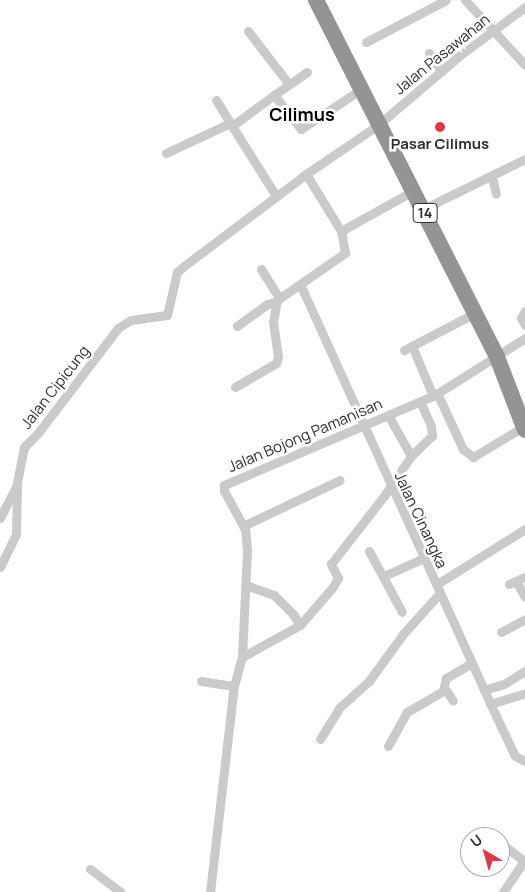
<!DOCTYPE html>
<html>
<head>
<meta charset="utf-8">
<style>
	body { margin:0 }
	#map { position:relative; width:525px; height:892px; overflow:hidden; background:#fff; font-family:Manrope,sans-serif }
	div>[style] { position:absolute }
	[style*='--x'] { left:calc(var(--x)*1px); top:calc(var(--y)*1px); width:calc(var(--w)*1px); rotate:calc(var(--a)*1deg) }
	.street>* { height:9px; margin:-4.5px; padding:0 4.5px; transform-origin:4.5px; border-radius:4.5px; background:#cacaca }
	.highway>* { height:16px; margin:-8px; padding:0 8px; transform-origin:8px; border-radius:8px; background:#949494 }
	.dots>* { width:14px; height:14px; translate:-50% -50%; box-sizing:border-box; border:2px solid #fff; border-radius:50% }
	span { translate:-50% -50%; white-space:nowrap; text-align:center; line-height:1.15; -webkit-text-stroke:5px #fff; paint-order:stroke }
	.shield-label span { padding:1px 4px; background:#fff; border:1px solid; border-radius:4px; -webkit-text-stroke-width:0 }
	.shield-label { font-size:14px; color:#2d2d2d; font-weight:700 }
	.street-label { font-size:15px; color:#2d2d2d }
	.poi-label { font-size:15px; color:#2d2d2d; font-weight:700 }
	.quarter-label { font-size:18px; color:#000; font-weight:700 }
	.north { position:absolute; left:460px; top:827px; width:50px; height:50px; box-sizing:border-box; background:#fff; border:1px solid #ababab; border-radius:50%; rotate:322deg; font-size:14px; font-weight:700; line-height:20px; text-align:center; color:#2d2d2d }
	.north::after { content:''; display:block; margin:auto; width:18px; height:22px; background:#da3945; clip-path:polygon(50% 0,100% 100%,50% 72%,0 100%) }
</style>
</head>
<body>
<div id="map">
	<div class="street">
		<i style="--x:465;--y:0;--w:88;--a:47.3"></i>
		<i style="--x:248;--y:31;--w:66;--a:52.4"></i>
		<i style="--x:366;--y:42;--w:90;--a:-27.7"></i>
		<i style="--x:429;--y:53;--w:22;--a:56"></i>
		<i style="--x:307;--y:72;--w:40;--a:145.1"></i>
		<i style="--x:274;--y:95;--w:43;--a:51.5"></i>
		<i style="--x:301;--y:129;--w:71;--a:-33.5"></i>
		<i style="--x:274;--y:95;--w:52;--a:143.6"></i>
		<i style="--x:232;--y:126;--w:83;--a:57.8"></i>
		<i style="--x:216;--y:100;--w:31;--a:58"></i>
		<i style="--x:166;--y:153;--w:71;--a:-25.1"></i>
		<i style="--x:492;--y:177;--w:17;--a:77"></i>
		<i style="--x:423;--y:209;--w:114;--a:-26.1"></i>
		<i style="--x:341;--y:231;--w:82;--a:-29.1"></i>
		<i style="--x:261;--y:269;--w:34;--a:58"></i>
		<i style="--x:300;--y:284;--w:474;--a:65.6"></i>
		<i style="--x:496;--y:716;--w:44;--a:64.6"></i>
		<i style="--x:515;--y:756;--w:11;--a:27"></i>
		<i style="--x:525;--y:311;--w:8;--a:120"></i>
		<i style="--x:521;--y:318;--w:8;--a:60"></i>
		<i style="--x:237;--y:326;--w:37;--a:-36"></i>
		<i style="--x:267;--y:304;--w:9;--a:-13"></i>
		<i style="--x:412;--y:346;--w:54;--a:67.2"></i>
		<i style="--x:404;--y:350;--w:80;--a:-27.5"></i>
		<i style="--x:235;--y:387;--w:48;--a:-30.3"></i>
		<i style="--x:276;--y:363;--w:6;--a:-72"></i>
		<i style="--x:278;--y:357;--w:35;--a:-98"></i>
		<i style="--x:273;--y:322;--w:22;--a:-80"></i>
		<i style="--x:277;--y:300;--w:83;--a:-34.7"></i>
		<i style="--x:345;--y:253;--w:22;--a:-100"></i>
		<i style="--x:341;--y:231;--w:67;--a:-121.6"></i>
		<i style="--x:437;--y:393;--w:62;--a:65.1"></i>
		<i style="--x:463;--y:449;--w:13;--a:39"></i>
		<i style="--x:473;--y:457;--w:58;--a:-31"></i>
		<i style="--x:388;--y:415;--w:47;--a:60.7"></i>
		<i style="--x:0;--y:518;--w:36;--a:-63"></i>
		<i style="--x:243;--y:526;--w:107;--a:-25.4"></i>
		<i style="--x:369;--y:551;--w:69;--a:61.6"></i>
		<i style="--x:0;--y:567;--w:37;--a:-64"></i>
		<i style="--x:16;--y:534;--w:51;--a:-88.9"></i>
		<i style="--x:17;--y:483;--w:37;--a:-79"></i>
		<i style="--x:24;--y:447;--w:20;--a:-45"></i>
		<i style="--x:38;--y:433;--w:132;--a:-52.7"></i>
		<i style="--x:118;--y:328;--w:15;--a:-32"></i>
		<i style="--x:131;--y:320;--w:36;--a:-8"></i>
		<i style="--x:167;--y:315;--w:44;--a:-76.9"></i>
		<i style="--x:177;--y:272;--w:9;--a:-41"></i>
		<i style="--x:184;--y:266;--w:153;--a:-37"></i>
		<i style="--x:306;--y:174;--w:87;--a:-34.2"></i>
		<i style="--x:378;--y:125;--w:106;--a:-40.4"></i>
		<i style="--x:459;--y:56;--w:82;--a:-36.6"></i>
		<i style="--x:384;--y:576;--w:44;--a:-24.2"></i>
		<i style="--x:516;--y:581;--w:18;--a:61"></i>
		<i style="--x:437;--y:584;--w:104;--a:-32"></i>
		<i style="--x:509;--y:584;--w:17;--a:-24"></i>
		<i style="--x:246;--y:585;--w:30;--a:20"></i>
		<i style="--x:274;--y:595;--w:27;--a:45"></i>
		<i style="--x:293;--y:614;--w:13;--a:58"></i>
		<i style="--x:501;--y:632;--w:27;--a:-28"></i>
		<i style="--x:242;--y:657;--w:66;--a:-28.9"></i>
		<i style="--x:300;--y:625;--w:49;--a:-49.1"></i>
		<i style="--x:332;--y:588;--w:12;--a:-59"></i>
		<i style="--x:338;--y:578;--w:16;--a:-117"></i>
		<i style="--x:331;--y:564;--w:86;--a:-52.1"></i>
		<i style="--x:384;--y:496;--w:48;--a:-56"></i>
		<i style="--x:411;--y:456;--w:29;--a:-44"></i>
		<i style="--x:432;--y:436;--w:10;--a:-96"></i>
		<i style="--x:431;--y:426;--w:27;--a:-114"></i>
		<i style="--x:201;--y:681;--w:33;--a:9"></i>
		<i style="--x:445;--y:689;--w:14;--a:56"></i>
		<i style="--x:484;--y:690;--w:21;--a:-17"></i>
		<i style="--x:504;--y:684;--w:25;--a:-32"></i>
		<i style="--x:490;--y:704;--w:37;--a:-17"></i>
		<i style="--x:320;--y:739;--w:36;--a:-58"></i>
		<i style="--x:339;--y:708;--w:40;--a:-42"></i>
		<i style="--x:369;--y:681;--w:58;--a:-54.1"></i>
		<i style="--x:403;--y:634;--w:54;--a:-48"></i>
		<i style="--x:388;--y:746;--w:39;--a:-61"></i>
		<i style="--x:407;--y:712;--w:42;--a:-30.3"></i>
		<i style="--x:443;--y:691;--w:13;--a:-77"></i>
		<i style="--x:446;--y:678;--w:30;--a:-30"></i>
		<i style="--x:500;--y:852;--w:8;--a:-40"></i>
		<i style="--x:506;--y:847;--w:24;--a:38"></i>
		<i style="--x:90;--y:869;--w:38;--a:37"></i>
		<i style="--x:490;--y:869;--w:2;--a:-63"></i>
		<i style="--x:210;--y:892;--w:207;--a:-83.4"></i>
		<i style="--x:234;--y:686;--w:30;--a:-75"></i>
		<i style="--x:242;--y:657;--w:107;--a:-87.3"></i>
		<i style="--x:247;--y:550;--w:21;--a:-95"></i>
		<i style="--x:245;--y:529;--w:43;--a:-118.9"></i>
		<i style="--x:224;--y:491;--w:6;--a:-90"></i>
		<i style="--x:224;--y:485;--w:229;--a:-23.1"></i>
		<i style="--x:435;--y:395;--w:107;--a:-32.3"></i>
		<i style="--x:503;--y:892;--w:37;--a:-56"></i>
	</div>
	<div class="highway">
		<i style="--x:316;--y:0;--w:400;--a:63.1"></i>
		<i style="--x:497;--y:357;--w:78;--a:69"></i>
	</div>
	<div class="dots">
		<i style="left:440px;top:127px;background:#da3945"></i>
	</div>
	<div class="shield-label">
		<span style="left:425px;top:213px">14</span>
	</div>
	<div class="street-label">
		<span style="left:442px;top:54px;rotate:-39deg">Jalan Pasawahan</span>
		<span style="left:55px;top:387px;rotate:-52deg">Jalan Cipicung</span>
		<span style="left:305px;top:435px;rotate:-23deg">Jalan Bojong Pamanisan</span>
		<span style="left:421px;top:520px;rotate:65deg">Jalan Cinangka</span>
	</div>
	<div class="poi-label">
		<span style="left:440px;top:144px">Pasar Cilimus</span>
	</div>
	<div class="quarter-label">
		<span style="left:302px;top:114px">Cilimus</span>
	</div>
	<div class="north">U</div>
</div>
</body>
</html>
